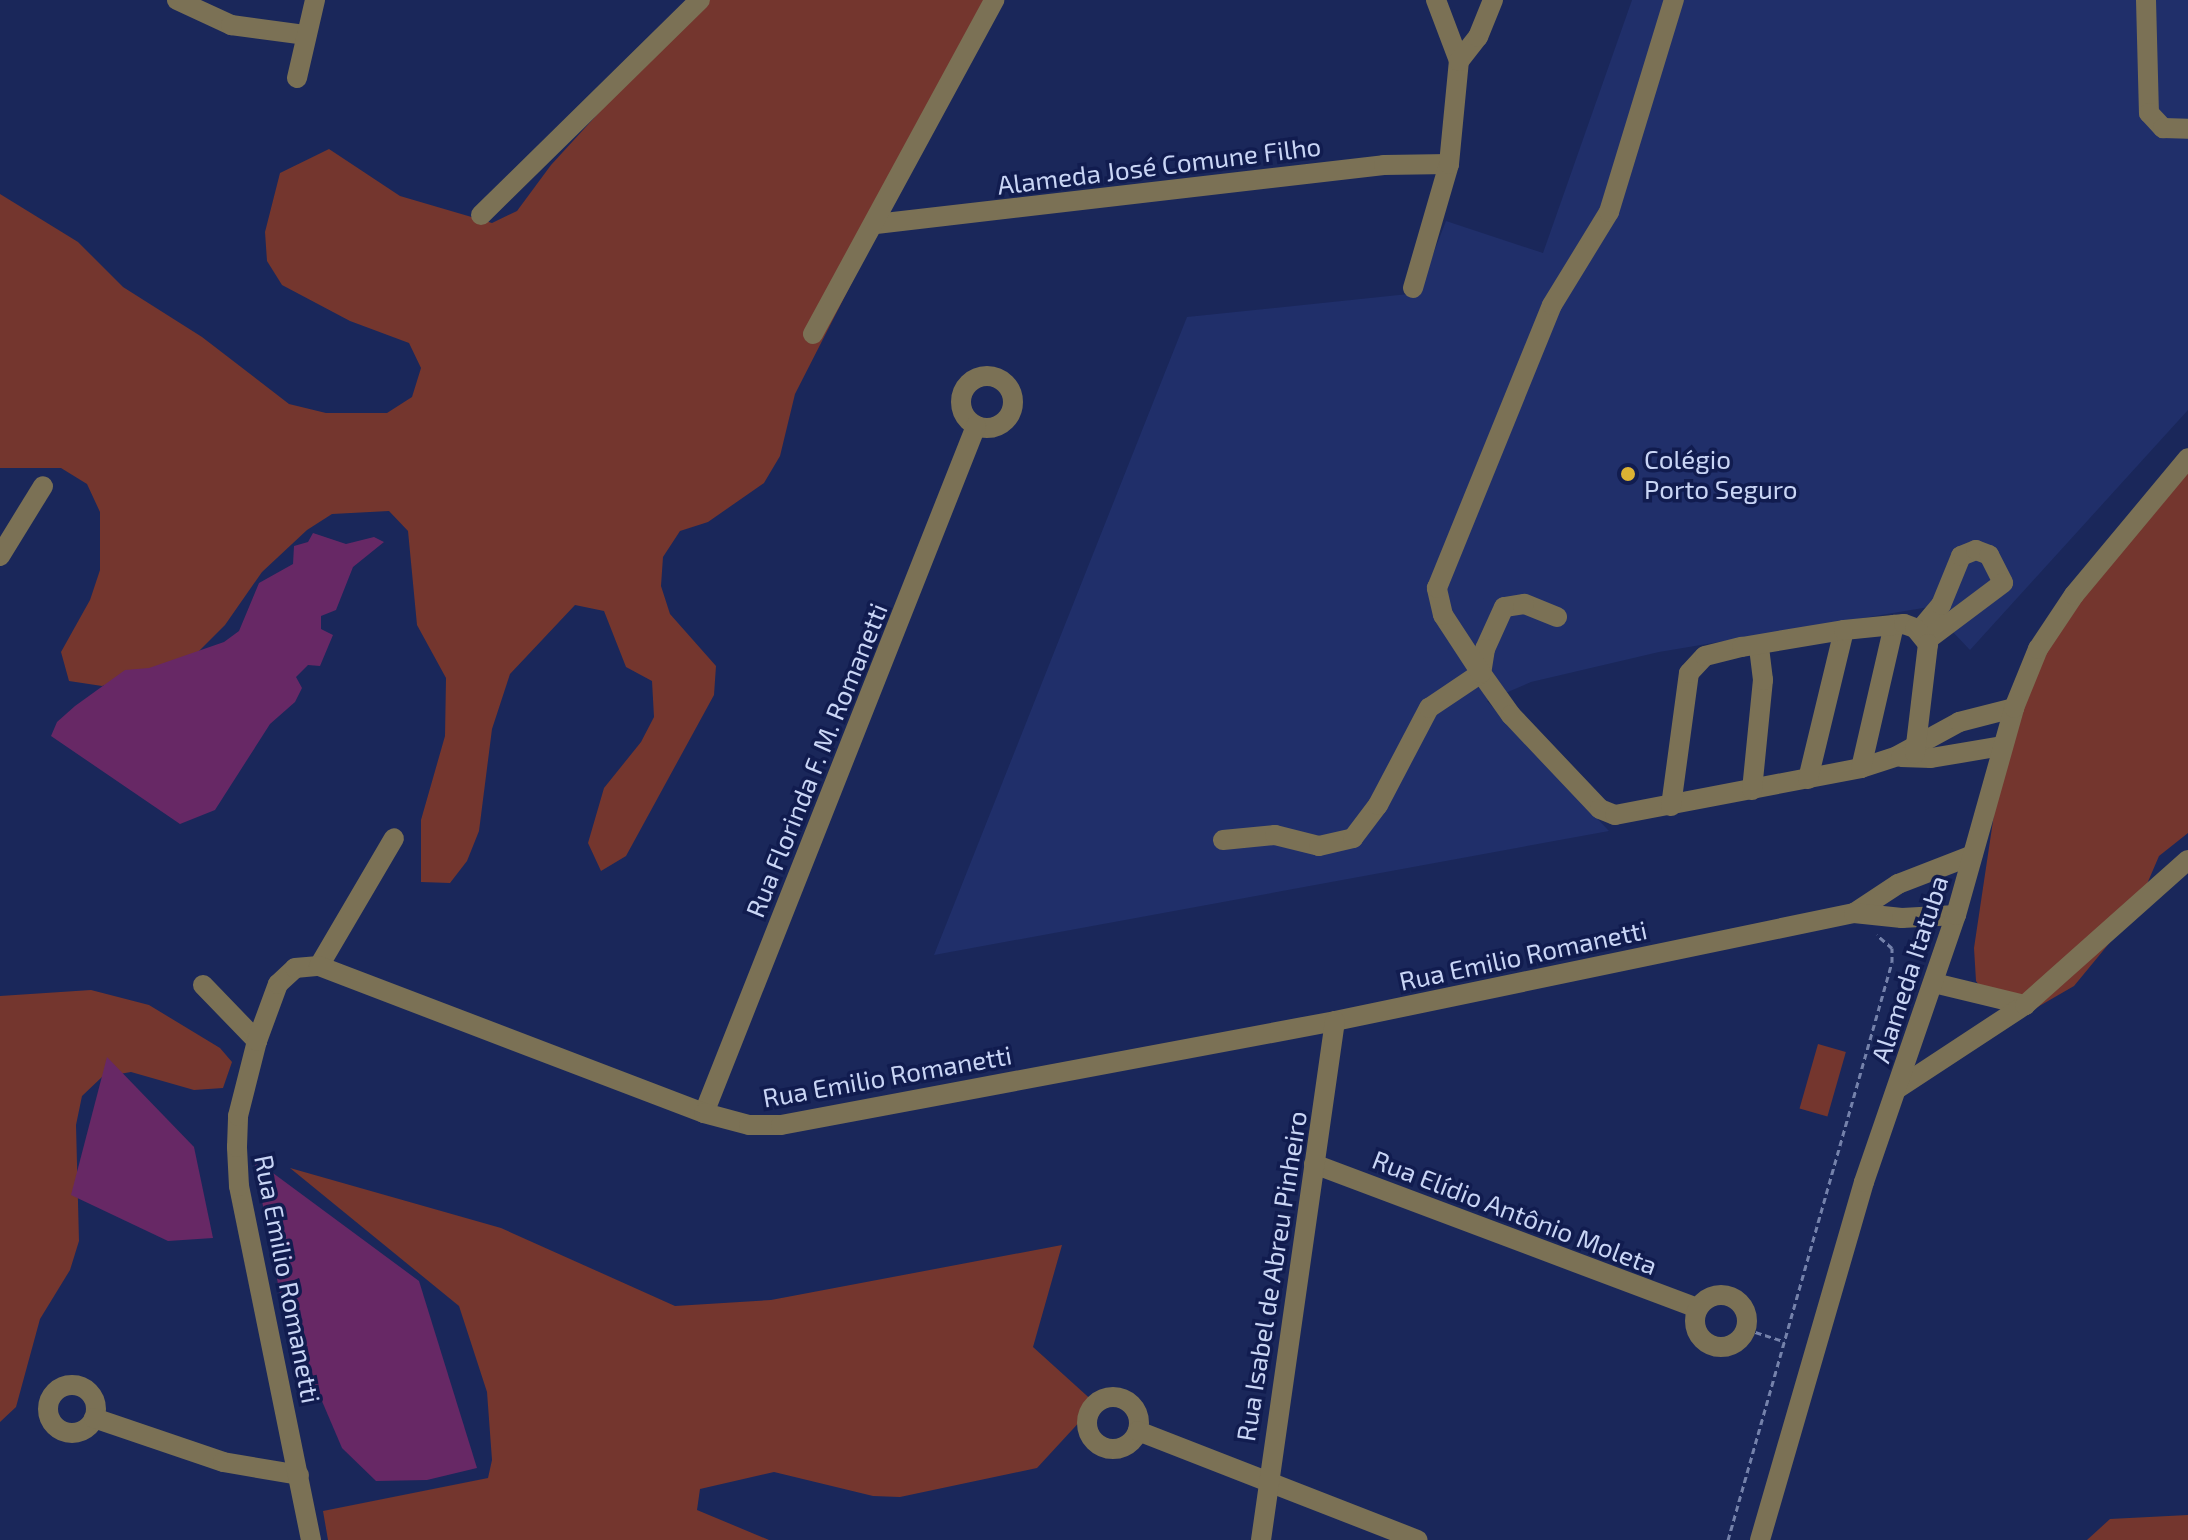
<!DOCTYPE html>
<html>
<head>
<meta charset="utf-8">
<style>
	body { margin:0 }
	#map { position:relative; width:2188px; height:1540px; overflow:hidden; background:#1a275a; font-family:"Exo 2",sans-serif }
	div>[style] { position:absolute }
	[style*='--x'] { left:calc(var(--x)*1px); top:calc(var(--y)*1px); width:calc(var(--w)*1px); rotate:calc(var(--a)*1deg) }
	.built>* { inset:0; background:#202f6a }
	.green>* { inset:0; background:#74362e; transform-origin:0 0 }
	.water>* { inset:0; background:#672865 }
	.path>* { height:3px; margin-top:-1.5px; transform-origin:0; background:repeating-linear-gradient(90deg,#7582ab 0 6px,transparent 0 10px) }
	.minor>* { height:20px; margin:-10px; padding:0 10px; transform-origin:10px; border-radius:10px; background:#7b7155 }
	.minor>.ring { margin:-10px; padding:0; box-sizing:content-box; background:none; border:20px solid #7b7155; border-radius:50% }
	.dots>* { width:22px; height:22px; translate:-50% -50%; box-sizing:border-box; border:4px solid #111c4f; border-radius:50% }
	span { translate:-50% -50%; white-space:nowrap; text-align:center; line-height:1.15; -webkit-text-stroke:7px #111c4f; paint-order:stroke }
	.street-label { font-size:26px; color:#c9d5f5 }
	.poi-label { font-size:26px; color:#c9d5f5 }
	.left { translate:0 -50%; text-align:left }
</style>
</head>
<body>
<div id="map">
	<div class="built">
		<i style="clip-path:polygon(1632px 0,2188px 0,2188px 410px,1970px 650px,1929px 607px,1659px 652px,1531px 682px,1487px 701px,1609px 831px,934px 955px,1187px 317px,1418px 293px,1446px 221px,1543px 253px)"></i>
	</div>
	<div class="green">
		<i style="clip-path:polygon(702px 0,996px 0,795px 394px,780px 456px,764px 483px,708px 522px,680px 531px,663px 557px,661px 586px,670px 614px,716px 666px,714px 695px,626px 856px,601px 871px,588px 843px,604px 788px,641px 742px,654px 717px,652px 681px,626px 667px,604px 611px,575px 605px,510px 674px,492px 729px,479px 831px,467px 861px,450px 883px,421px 882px,421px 820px,445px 736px,446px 678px,417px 625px,408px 531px,389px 511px,332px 514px,307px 530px,262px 572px,225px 625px,198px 652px,102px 686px,69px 681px,61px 652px,90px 600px,100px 570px,100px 512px,87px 484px,61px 468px,0 468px,0 194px,78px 242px,123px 287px,202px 337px,289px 404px,326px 413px,387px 413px,412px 397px,421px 368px,409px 343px,350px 321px,282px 285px,267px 261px,265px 232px,280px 173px,329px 149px,400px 196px,492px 223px,517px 211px,551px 165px)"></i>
		<i style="clip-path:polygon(2188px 473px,2188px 833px,2159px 856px,2135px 912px,2074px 986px,2022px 1016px,1994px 1007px,1976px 981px,1974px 948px,2010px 707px,2063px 596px)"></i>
		<i style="clip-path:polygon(91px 990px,149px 1005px,220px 1048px,232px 1062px,223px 1088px,194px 1090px,131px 1072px,102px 1077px,82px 1096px,76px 1125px,79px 1241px,70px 1270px,40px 1319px,16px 1407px,0 1422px,0 996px)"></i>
		<i style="left:1818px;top:1044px;width:29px;height:67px;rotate:16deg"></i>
		<i style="clip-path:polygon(290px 1168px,501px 1228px,675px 1306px,771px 1300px,1062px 1245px,1033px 1347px,1096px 1404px,1037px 1468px,900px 1497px,873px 1496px,774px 1472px,700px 1489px,697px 1510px,769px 1540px,328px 1540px,323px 1511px,488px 1478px,492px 1460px,487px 1392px,459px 1306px)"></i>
		<i style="clip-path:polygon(2188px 1515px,2188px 1540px,2087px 1540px,2110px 1519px)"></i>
	</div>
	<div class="water">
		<i style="clip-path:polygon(313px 533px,346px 544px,374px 537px,384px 542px,353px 567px,336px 610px,321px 616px,321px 629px,333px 635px,320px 666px,308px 665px,296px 677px,302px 688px,295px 702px,270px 724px,215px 810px,180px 824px,51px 736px,57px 722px,75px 706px,125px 670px,149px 668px,224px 642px,239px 631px,259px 583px,293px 564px,294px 546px,308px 542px)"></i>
		<i style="clip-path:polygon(107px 1057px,194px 1147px,213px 1238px,168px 1241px,71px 1195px)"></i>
		<i style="clip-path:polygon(254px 1159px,419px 1281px,477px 1468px,427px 1480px,376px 1481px,342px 1448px,283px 1310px)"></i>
	</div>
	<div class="path">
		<i style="--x:1746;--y:1329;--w:40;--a:18"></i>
		<i style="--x:1728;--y:1540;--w:601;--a:-74.16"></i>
		<i style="--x:1892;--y:962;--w:14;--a:-90"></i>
		<i style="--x:1892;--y:948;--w:20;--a:-139"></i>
	</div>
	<div class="minor">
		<i style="--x:177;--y:0;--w:60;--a:24.8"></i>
		<i style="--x:231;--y:25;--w:76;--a:7.6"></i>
		<i style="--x:1436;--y:0;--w:65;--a:69.3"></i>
		<i style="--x:2146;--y:0;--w:113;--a:88.5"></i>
		<i style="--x:2149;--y:113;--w:21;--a:47"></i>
		<i style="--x:2163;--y:128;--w:25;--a:2"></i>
		<i style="--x:297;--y:78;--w:80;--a:-77"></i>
		<i style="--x:481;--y:215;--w:307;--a:-44.5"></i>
		<i style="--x:876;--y:224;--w:511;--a:-6.62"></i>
		<i style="--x:1384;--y:165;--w:65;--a:-0.9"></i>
		<i style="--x:1413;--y:288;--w:129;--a:-73.8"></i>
		<i style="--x:1449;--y:164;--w:103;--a:-84.5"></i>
		<i style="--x:1459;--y:61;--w:31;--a:-52"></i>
		<i style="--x:1478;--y:37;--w:40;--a:-68"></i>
		<i style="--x:813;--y:334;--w:380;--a:-61.5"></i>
		<i class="ring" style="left:961px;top:376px;width:32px;height:32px"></i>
		<i style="--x:0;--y:556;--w:82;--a:-58.4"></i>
		<i style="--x:1557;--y:617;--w:35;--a:-158"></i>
		<i style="--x:1524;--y:604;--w:20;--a:171"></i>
		<i style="--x:1504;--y:607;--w:46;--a:114.3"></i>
		<i style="--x:1485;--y:649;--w:24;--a:99"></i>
		<i style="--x:1481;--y:673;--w:52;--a:54.5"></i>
		<i style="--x:1511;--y:715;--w:129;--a:46.6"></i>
		<i style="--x:1600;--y:809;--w:16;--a:22"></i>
		<i style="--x:1615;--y:815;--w:250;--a:-10.8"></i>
		<i style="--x:1861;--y:768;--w:38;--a:-18"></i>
		<i style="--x:1897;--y:756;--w:71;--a:-28.7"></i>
		<i style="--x:1959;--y:722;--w:57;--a:-14.3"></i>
		<i style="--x:1919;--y:631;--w:34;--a:-50"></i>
		<i style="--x:1941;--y:605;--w:53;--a:-67.8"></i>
		<i style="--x:1961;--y:556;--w:16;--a:-22"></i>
		<i style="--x:1976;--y:550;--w:14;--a:21"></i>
		<i style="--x:1989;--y:555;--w:31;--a:63"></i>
		<i style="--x:2003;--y:583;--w:95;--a:143.1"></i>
		<i style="--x:1901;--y:757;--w:30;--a:2"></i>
		<i style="--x:1931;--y:758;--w:72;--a:-9.6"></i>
		<i style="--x:1861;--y:768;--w:147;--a:-77"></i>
		<i style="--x:1808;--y:779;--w:153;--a:-76.4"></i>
		<i style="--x:1752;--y:790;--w:111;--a:-84.3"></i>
		<i style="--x:1763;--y:680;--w:35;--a:-97"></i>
		<i style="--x:1671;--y:806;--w:134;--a:-82.3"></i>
		<i style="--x:1689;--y:673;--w:23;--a:-47"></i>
		<i style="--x:1705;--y:656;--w:38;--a:-14"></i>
		<i style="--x:1742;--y:647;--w:103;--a:-9.5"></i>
		<i style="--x:1844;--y:630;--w:60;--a:-5.7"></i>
		<i style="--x:1904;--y:624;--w:12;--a:20"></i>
		<i style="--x:1915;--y:628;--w:21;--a:51"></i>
		<i style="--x:1928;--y:644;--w:110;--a:96.8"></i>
		<i style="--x:1223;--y:840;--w:52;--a:-5.5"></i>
		<i style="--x:1275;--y:835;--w:45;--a:14"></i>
		<i style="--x:1319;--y:846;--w:35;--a:-13"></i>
		<i style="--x:1353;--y:838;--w:41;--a:-52.9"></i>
		<i style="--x:1378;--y:805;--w:110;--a:-62.3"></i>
		<i style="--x:1429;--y:708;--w:63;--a:-33.9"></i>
		<i style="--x:1481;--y:673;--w:69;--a:-123.2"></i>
		<i style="--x:1443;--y:615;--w:28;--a:-103"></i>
		<i style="--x:1437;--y:588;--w:305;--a:-67.9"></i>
		<i style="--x:1552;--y:305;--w:109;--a:-58.5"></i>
		<i style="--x:1609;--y:212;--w:222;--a:-73"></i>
		<i style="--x:1854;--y:913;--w:53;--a:-33.4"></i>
		<i style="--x:1898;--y:884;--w:80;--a:-21.1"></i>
		<i style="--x:319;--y:966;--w:148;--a:-59.6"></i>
		<i style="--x:1934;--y:983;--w:94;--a:13.6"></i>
		<i style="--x:203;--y:985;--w:78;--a:46"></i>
		<i style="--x:1897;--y:1089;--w:153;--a:-33.3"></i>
		<i style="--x:2025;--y:1005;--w:218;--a:-41.7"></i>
		<i style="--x:704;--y:1113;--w:739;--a:-68.4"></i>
		<i style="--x:1314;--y:1164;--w:409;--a:20.6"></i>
		<i class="ring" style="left:1695px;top:1295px;width:32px;height:32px"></i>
		<i class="ring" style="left:48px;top:1385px;width:28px;height:28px"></i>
		<i class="ring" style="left:1087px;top:1397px;width:32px;height:32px"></i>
		<i style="--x:94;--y:1418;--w:136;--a:18.8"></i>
		<i style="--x:223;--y:1462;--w:77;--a:9.7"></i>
		<i style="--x:1138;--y:1431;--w:300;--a:21.3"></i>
		<i style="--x:311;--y:1540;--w:361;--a:-101.5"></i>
		<i style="--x:239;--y:1186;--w:39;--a:-93"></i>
		<i style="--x:237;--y:1147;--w:31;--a:-88"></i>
		<i style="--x:238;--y:1116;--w:77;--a:-75.8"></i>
		<i style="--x:257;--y:1041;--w:61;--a:-69.8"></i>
		<i style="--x:278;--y:984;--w:23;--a:-43"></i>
		<i style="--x:295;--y:968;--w:24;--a:-5"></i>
		<i style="--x:319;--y:966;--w:412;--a:20.9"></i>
		<i style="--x:704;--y:1113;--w:47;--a:14.9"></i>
		<i style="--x:749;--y:1125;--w:32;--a:0"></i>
		<i style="--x:781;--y:1125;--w:564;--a:-10.63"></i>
		<i style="--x:1335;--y:1021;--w:530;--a:-11.76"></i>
		<i style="--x:1854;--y:913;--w:48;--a:5.9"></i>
		<i style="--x:1902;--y:918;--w:54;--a:-3.2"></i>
		<i style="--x:1261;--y:1540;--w:524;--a:-81.89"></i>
		<i style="--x:1760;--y:1540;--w:373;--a:-73.8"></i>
		<i style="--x:1864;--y:1182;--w:282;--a:-71"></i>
		<i style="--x:1956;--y:915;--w:215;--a:-74.3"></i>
		<i style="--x:2014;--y:708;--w:64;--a:-67.9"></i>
		<i style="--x:2038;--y:649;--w:65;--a:-56.3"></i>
		<i style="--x:2074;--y:595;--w:178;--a:-50.2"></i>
	</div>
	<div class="dots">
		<i style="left:1628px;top:474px;background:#dcb233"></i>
	</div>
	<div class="street-label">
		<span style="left:1159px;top:165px;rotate:-7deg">Alameda José Comune Filho</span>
		<span style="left:816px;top:760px;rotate:-68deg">Rua Florinda F. M. Romanetti</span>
		<span style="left:1523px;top:955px;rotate:-12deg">Rua Emilio Romanetti</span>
		<span style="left:1909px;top:969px;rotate:-72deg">Alameda Itatuba</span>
		<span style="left:887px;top:1076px;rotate:-10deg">Rua Emilio Romanetti</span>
		<span style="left:1515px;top:1212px;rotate:21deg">Rua Elídio Antônio Moleta</span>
		<span style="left:1271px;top:1276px;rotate:-81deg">Rua Isabel de Abreu Pinheiro</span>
		<span style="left:288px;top:1279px;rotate:79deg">Rua Emilio Romanetti</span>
	</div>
	<div class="poi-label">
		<span class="left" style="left:1644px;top:474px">Colégio<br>Porto Seguro</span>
	</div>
</div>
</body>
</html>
